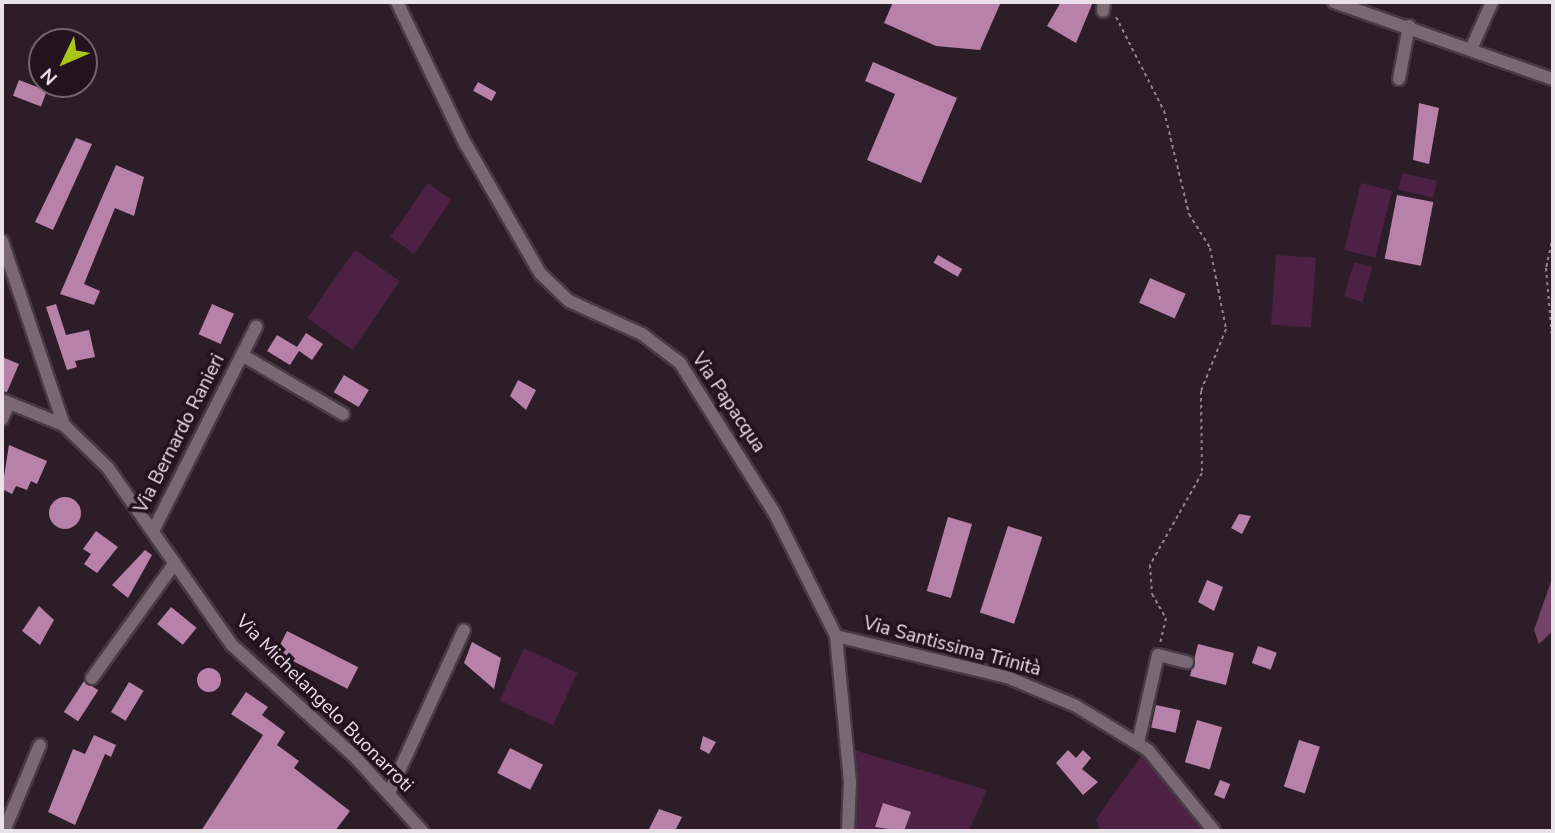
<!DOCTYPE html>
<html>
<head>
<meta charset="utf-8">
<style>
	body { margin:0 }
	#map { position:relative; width:1555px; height:833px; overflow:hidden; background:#2c1d28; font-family:"Nunito Sans",sans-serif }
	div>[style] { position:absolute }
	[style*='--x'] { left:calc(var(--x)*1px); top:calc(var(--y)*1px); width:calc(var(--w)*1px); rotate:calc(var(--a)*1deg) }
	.green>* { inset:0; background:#4d2144; transform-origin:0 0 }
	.water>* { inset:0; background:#734368 }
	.building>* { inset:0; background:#b781a9; transform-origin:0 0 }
	.round { border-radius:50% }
	.path>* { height:2px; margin-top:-1px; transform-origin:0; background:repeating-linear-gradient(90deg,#91848d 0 3.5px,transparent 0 7px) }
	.roads { filter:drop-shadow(2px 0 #473b44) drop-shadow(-2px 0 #473b44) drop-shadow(0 2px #473b44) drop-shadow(0 -2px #473b44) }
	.minor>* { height:12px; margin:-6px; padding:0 6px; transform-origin:6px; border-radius:6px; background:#7a6875 }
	span { translate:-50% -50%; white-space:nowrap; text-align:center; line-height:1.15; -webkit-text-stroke:7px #22131e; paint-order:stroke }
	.street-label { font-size:19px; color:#eae0e7 }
	.frame { position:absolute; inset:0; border:4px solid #eae0e7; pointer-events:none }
	.north { position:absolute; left:28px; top:28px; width:70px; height:70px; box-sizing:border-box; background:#22131e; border:2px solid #72656e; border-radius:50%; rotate:226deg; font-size:19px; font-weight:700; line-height:28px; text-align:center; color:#eae0e7 }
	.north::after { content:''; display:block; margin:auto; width:24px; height:32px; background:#aac718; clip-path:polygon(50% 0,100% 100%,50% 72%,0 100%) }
</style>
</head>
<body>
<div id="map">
	<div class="green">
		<i style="left:1402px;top:173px;width:36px;height:17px;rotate:13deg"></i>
		<i style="left:428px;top:183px;width:29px;height:66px;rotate:35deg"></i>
		<i style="left:1361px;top:183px;width:32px;height:69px;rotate:14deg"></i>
		<i style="left:355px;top:250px;width:55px;height:83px;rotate:35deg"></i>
		<i style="left:1276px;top:255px;width:40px;height:70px;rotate:4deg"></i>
		<i style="left:1354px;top:262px;width:19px;height:36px;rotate:16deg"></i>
		<i style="left:524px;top:648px;width:59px;height:58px;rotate:25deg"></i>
		<i style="clip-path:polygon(851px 749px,987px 790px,969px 831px,855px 830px)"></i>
		<i style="clip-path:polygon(1143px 753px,1166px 778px,1206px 831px,1101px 831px,1096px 819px)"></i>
	</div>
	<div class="water">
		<i style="clip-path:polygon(1553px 576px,1553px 631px,1539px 644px,1534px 630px)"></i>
	</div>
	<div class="building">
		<i style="clip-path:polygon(893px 2px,1001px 2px,980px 50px,936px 46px,884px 23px)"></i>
		<i style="clip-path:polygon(1061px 2px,1093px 2px,1076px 43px,1047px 26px)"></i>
		<i style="clip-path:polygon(873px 62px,957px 98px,921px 183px,867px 160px,895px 94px,865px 81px)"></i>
		<i style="left:19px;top:80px;width:30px;height:17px;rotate:21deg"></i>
		<i style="left:478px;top:82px;width:21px;height:10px;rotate:29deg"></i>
		<i style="clip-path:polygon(1419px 103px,1439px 108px,1429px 164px,1413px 160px)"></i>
		<i style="clip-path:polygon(76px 138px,92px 144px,53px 230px,35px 222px)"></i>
		<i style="clip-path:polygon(116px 165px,144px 177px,134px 216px,115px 208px,84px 284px,100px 291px,94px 305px,60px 294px)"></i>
		<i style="left:1397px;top:195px;width:37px;height:65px;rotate:11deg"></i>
		<i style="left:938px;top:255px;width:28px;height:9px;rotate:30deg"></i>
		<i style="left:1150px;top:278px;width:39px;height:27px;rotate:24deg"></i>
		<i style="clip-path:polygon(56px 304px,66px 335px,89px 330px,95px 357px,75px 361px,77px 367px,67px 370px,46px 307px)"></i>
		<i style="left:212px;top:304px;width:24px;height:33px;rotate:24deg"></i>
		<i style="clip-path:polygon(306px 333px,323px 344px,312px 360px,299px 351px,290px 365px,267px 351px,277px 335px,297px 347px)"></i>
		<i style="clip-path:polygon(2px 357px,19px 364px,7px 392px,2px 391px)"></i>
		<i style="left:344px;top:375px;width:29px;height:20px;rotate:31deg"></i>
		<i style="clip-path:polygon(518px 380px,536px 390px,526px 410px,510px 396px)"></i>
		<i style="clip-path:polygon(9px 445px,47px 461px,37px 484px,31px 481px,27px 490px,16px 486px,12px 494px,2px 489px)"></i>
		<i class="round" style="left:49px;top:497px;width:32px;height:32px"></i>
		<i style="clip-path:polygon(1239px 514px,1251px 516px,1242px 534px,1231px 528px)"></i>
		<i style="left:948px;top:517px;width:25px;height:77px;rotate:16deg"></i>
		<i style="left:1008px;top:526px;width:36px;height:91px;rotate:18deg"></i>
		<i style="clip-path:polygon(96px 531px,118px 547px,97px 573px,84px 564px,91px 554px,83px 549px)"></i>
		<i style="clip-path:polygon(145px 550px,152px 555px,128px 598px,112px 585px)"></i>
		<i style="clip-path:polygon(1207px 580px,1223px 587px,1214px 611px,1198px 602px)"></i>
		<i style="clip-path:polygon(39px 606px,54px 620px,40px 645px,22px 631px)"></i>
		<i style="left:171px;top:607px;width:33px;height:22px;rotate:39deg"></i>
		<i style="left:287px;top:631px;width:80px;height:24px;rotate:27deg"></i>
		<i style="clip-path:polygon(472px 642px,501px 658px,494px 689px,464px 663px)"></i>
		<i style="left:1198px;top:644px;width:37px;height:33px;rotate:14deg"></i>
		<i style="left:1258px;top:646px;width:20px;height:18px;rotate:20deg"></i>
		<i class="round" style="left:197px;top:668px;width:24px;height:24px"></i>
		<i style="left:84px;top:681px;width:17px;height:37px;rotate:33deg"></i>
		<i style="left:129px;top:682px;width:17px;height:35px;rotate:31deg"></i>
		<i style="clip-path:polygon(246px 692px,268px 707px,262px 715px,285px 732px,277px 745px,299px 761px,294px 768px,350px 811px,335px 831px,201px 831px,263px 735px,231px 714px)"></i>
		<i style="left:1156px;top:705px;width:25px;height:23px;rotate:12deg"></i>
		<i style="left:1197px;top:720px;width:26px;height:44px;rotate:16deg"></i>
		<i style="clip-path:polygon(94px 735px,116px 745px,111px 757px,105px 754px,75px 825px,48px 812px,73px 749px,85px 754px)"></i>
		<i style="clip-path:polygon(703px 736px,716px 742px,709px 754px,700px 749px)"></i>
		<i style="left:1299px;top:740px;width:22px;height:49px;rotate:18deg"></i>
		<i style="left:510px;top:748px;width:37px;height:28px;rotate:27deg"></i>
		<i style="clip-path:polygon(1068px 750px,1076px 758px,1083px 750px,1091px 758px,1082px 769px,1098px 782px,1083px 795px,1056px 763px)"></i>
		<i style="left:1220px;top:780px;width:11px;height:16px;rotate:22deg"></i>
		<i style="clip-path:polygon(883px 803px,911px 812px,904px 831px,875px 827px)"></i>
		<i style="clip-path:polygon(659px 809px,682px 817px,675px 831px,648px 831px)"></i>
	</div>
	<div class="path">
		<i style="--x:1116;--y:17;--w:106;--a:62.9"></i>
		<i style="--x:1164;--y:111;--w:106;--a:76.4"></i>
		<i style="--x:1189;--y:214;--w:40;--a:58"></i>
		<i style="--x:1210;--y:248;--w:83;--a:78.8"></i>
		<i style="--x:1226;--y:329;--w:67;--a:112"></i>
		<i style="--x:1201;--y:391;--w:82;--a:89.3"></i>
		<i style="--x:1202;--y:473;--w:106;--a:119.5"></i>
		<i style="--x:1150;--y:565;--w:29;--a:86"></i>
		<i style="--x:1152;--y:594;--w:28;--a:60"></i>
		<i style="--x:1166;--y:618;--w:27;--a:103"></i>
		<i style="--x:1553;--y:236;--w:33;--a:102"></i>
		<i style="--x:1546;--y:268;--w:82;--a:85.1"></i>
	</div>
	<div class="roads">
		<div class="minor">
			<i style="--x:397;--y:2;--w:157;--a:64.3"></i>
			<i style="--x:465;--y:143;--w:150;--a:60"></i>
			<i style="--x:540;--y:273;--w:40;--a:44"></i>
			<i style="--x:569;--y:301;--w:80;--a:24.3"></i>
			<i style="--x:642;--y:334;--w:48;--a:37.3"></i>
			<i style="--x:680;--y:363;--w:176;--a:57.8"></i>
			<i style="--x:774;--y:512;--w:139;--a:63.4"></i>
			<i style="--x:836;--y:636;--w:146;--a:84.5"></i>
			<i style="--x:850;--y:781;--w:50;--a:92.3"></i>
			<i style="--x:1334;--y:2;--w:232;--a:19.4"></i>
			<i style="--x:1103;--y:11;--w:9;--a:-84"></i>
			<i style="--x:1472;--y:47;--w:49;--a:-66"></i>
			<i style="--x:1399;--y:79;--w:54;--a:-79.3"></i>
			<i style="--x:2;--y:241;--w:194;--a:71.4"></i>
			<i style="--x:64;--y:425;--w:62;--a:44.3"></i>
			<i style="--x:108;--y:468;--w:216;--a:55"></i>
			<i style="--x:232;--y:645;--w:166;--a:42.3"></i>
			<i style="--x:355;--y:757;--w:100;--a:47.8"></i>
			<i style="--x:242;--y:355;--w:117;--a:30.3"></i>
			<i style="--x:2;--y:400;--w:67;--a:22"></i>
			<i style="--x:2;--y:419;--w:17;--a:-66"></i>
			<i style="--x:153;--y:531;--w:229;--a:-63.2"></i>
			<i style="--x:836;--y:636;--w:176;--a:13.5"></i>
			<i style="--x:1007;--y:677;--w:75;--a:22.8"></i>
			<i style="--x:1076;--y:706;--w:84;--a:31.4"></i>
			<i style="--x:1148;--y:750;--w:104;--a:50.8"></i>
			<i style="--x:92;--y:678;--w:142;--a:-54.2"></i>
			<i style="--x:1138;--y:743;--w:90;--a:-77.2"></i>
			<i style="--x:1158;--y:655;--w:30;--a:14"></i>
			<i style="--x:389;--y:793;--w:179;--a:-65.3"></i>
			<i style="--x:4;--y:831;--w:93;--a:-67.3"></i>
		</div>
	</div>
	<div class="street-label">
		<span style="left:728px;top:403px;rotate:56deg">Via Papacqua</span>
		<span style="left:180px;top:434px;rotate:-63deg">Via Bernardo Ranieri</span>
		<span style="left:952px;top:647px;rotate:15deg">Via Santissima Trinità</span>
		<span style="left:324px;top:704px;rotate:45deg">Via Michelangelo Buonarroti</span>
	</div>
	<div class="frame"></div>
	<div class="north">N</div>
</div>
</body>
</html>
